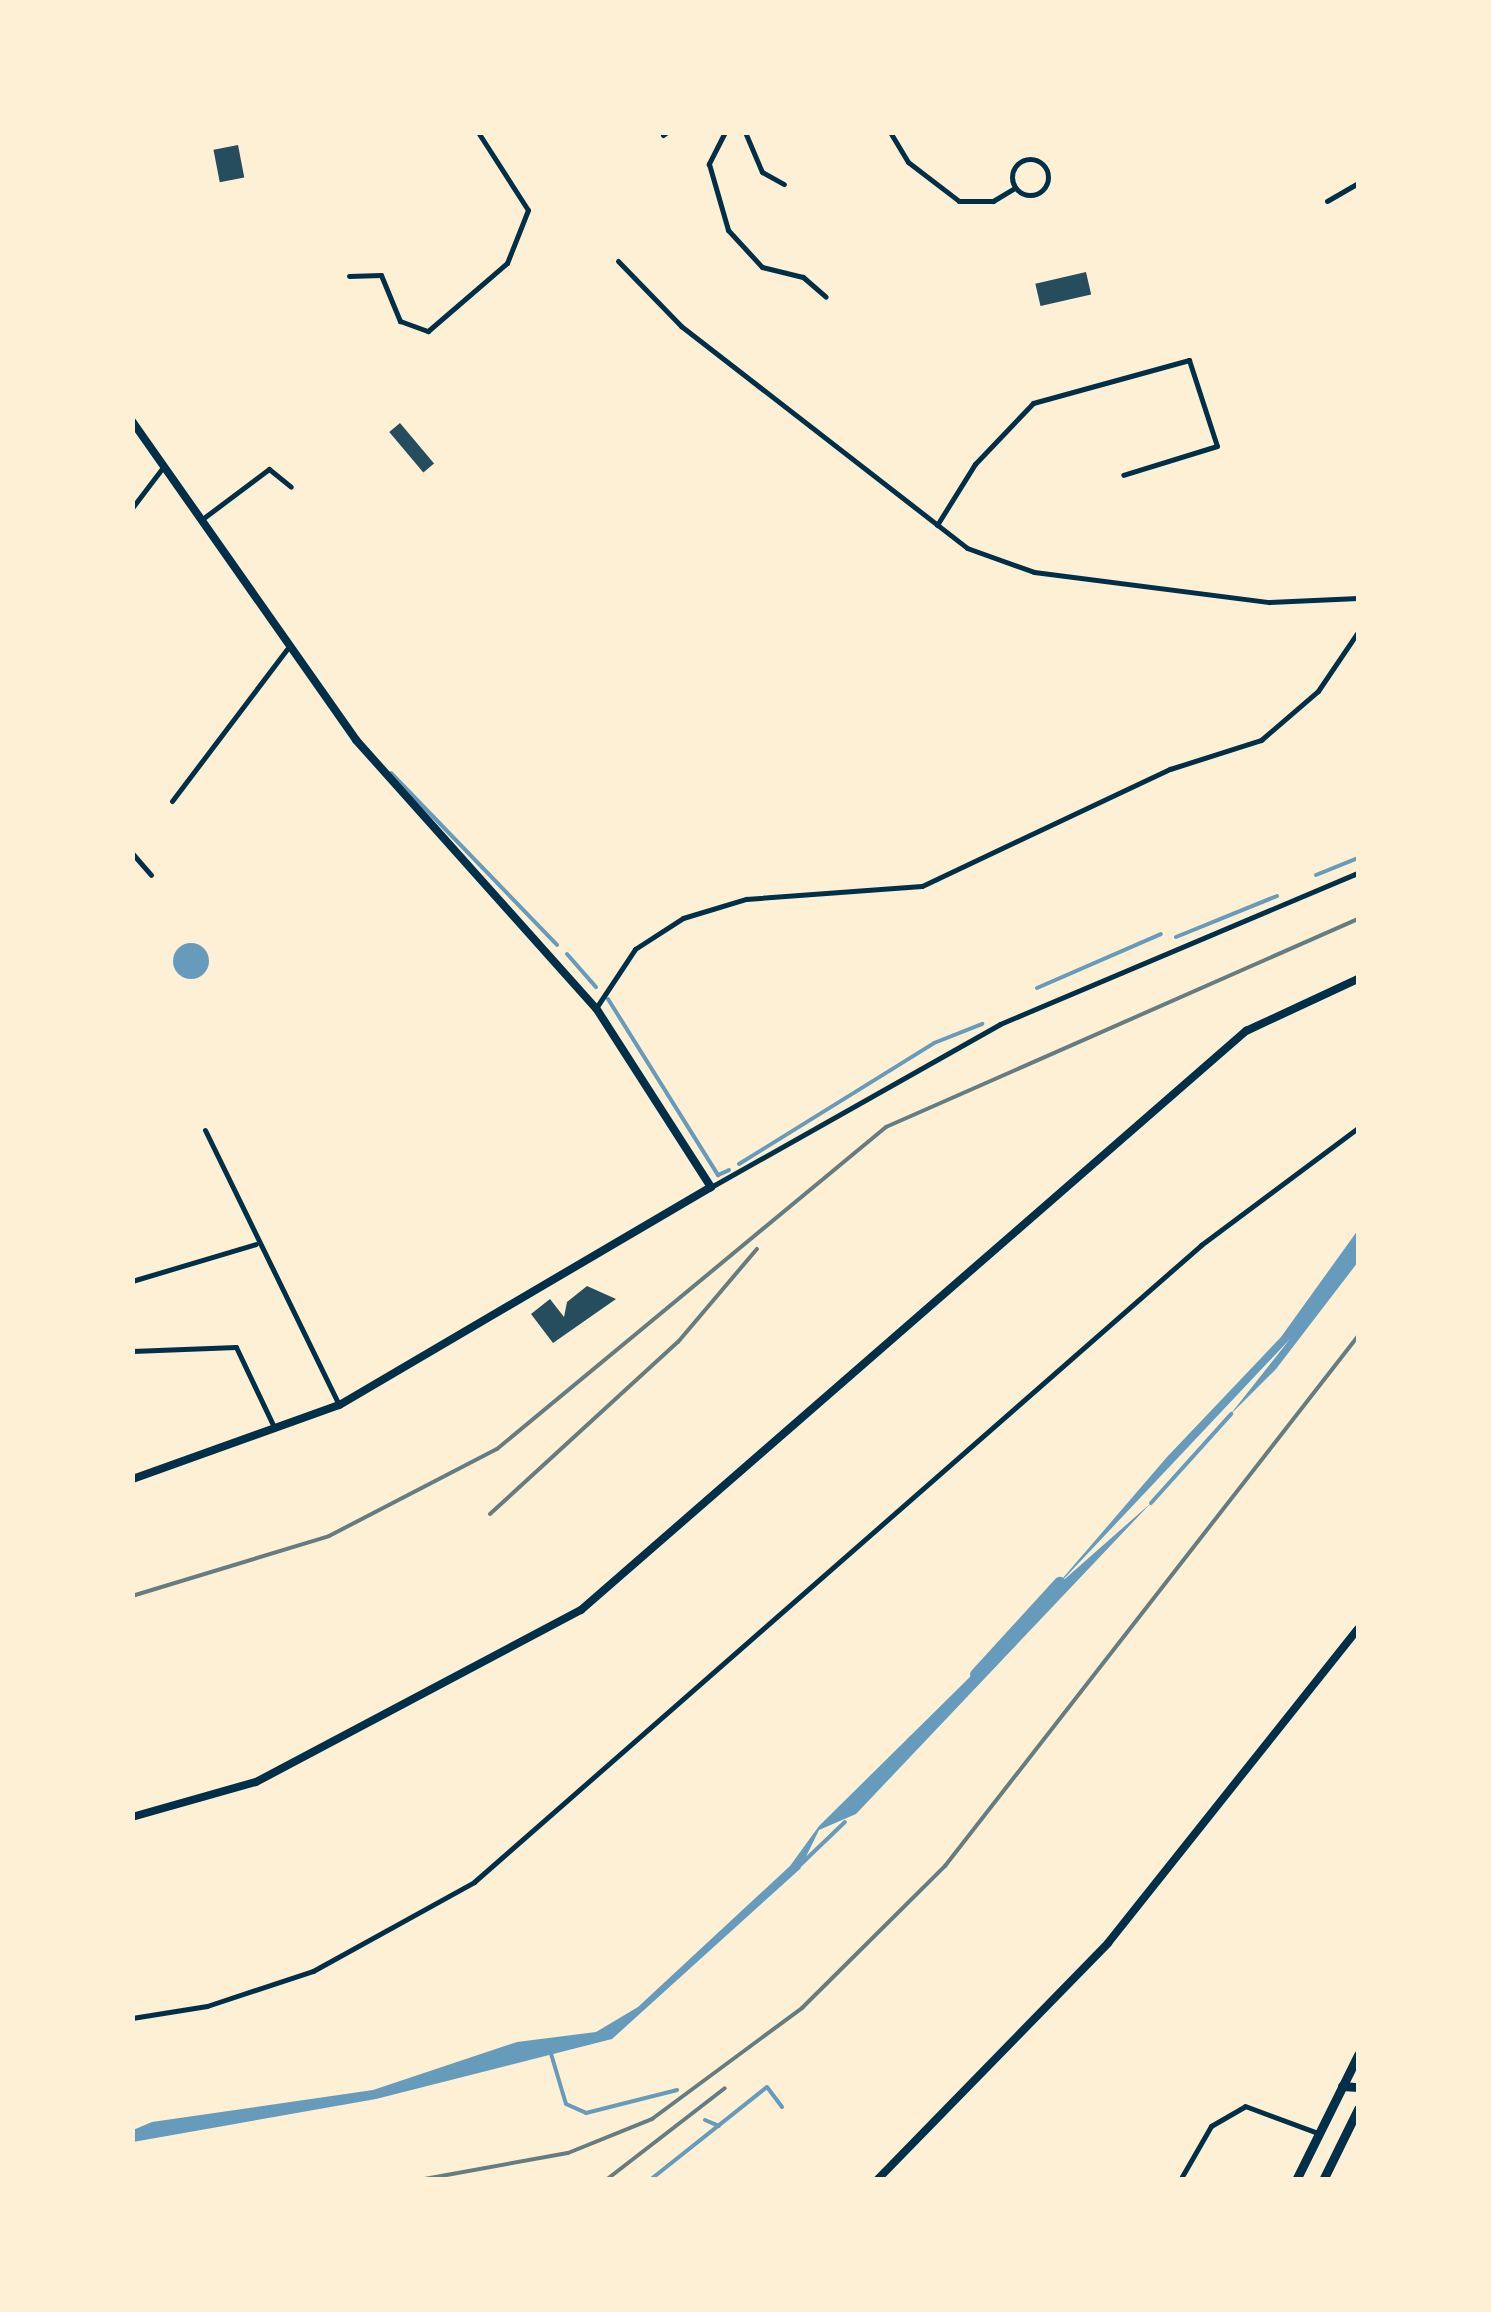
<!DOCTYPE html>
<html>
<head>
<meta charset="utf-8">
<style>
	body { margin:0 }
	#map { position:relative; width:1491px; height:2312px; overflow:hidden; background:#fdf0d5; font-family:"DejaVu Sans",sans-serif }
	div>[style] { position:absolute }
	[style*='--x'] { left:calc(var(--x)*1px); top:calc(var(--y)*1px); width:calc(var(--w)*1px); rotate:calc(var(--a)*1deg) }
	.water>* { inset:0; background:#669bbc }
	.round { border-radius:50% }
	.stream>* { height:4px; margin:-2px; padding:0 2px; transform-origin:2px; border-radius:2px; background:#669bbc }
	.canal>* { height:11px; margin:-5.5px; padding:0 5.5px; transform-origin:5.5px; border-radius:5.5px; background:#669bbc }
	.building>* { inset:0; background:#264d5e; transform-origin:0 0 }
	.minor>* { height:5px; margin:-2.5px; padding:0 2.5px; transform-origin:2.5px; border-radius:2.5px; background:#003049 }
	.minor>.ring { margin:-2.5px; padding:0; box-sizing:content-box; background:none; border:5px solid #003049; border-radius:50% }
	.tertiary>* { height:8px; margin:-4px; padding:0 4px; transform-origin:4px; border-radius:4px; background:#003049 }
	.secondary>* { height:8px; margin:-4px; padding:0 4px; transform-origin:4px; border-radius:4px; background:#003049 }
	.trunk>* { height:9px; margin:-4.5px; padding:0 4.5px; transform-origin:4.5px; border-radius:4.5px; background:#003049 }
	.rail>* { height:4px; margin:-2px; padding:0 2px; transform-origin:2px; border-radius:2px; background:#657d81 }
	span { translate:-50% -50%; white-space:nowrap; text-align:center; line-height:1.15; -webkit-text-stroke:8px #fdf0d5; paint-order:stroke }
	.frame { position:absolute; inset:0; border:135px solid #fdf0d5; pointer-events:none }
</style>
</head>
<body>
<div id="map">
	<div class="water">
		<i class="round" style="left:173px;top:943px;width:36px;height:36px"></i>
		<i style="clip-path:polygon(1358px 1230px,1358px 1262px,1276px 1369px,1229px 1416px,1290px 1339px,1058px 1585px,1151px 1503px,856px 1814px,819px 1830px,800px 1869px,612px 2039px,376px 2099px,133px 2142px,133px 2130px,152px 2122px,373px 2090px,517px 2042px,596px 2032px,638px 2007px,790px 1866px,819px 1826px,1048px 1600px,1050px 1593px,1167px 1457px,1281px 1337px)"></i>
	</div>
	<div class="stream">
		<i style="--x:391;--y:773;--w:239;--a:46"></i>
		<i style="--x:1316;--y:875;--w:45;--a:-22"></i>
		<i style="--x:1176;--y:937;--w:109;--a:-22.1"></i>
		<i style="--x:567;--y:954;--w:44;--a:48.7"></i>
		<i style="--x:1037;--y:988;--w:135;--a:-23.5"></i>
		<i style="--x:608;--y:999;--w:208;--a:58"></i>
		<i style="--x:718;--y:1175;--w:12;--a:-24"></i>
		<i style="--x:739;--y:1164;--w:229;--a:-31.8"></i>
		<i style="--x:934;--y:1043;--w:52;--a:-21.6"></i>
		<i style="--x:1151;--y:1503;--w:120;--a:-48"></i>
		<i style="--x:862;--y:1792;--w:74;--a:-47.7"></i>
		<i style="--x:798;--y:1867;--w:65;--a:-43.8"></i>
		<i style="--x:549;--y:2047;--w:59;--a:73.4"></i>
		<i style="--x:566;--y:2104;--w:22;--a:24"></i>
		<i style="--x:586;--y:2113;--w:94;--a:-14.2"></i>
		<i style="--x:705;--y:2120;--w:15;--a:23"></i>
		<i style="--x:637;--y:2180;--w:6;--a:0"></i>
		<i style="--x:650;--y:2180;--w:149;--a:-38.5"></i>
		<i style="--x:767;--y:2087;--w:25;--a:53"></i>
	</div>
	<div class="canal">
		<i style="--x:975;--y:1674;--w:125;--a:-47.6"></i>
	</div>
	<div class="building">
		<i style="left:238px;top:145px;width:33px;height:25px;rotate:79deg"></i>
		<i style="left:1086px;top:272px;width:23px;height:52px;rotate:77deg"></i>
		<i style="left:400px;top:423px;width:53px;height:14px;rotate:50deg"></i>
		<i style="clip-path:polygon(587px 1286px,616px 1299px,553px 1343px,531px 1314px,550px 1299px,564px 1317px,567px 1302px)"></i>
	</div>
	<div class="minor">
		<i style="--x:725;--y:132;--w:36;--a:117"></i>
		<i style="--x:709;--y:164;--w:69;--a:73.9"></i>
		<i style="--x:728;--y:230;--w:50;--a:47.4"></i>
		<i style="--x:762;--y:267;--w:42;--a:13.7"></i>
		<i style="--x:803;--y:277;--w:30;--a:41"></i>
		<i style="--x:745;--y:132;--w:43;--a:67"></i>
		<i style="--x:762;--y:172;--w:25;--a:29"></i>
		<i style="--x:890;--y:132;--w:35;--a:59"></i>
		<i style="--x:908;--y:162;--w:64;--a:37.4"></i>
		<i style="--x:959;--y:201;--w:34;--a:0"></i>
		<i style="--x:993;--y:201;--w:26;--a:-31"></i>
		<i style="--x:663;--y:135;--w:5;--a:-37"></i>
		<i class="ring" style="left:1012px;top:159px;width:31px;height:31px"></i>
		<i style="--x:1327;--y:201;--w:36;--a:-30"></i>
		<i style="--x:618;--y:261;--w:91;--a:45.9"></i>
		<i style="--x:681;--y:326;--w:362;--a:37.8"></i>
		<i style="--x:967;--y:548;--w:71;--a:19.7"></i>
		<i style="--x:1034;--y:572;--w:237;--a:7.3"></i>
		<i style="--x:1269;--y:602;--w:89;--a:-2.6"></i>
		<i style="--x:349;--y:276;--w:32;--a:-2"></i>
		<i style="--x:381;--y:275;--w:50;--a:67.6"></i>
		<i style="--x:400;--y:321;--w:30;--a:20"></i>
		<i style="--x:428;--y:331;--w:104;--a:-40.7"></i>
		<i style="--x:507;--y:263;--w:57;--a:-68.4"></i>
		<i style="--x:528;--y:210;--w:93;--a:-122.7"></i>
		<i style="--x:132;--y:508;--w:53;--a:-52.7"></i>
		<i style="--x:201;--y:520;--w:85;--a:-36.9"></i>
		<i style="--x:269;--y:469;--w:28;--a:39"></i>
		<i style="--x:937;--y:525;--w:72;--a:-58.1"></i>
		<i style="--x:975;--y:464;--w:84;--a:-46.4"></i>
		<i style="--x:1033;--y:403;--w:162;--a:-15.4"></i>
		<i style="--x:1189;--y:360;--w:90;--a:72"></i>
		<i style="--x:1217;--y:446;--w:98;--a:162.9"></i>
		<i style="--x:172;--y:801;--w:196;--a:-52.9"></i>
		<i style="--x:132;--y:853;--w:29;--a:49"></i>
		<i style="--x:596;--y:1008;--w:71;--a:-56.5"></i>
		<i style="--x:635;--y:949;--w:57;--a:-32.9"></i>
		<i style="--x:683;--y:918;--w:66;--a:-16.8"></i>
		<i style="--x:746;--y:899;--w:176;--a:-4.2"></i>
		<i style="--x:922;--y:886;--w:274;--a:-25.3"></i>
		<i style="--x:1170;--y:769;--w:96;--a:-17.7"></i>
		<i style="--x:1261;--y:740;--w:75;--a:-40.7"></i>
		<i style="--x:1318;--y:691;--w:71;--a:-55.9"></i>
		<i style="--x:205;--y:1130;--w:306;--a:64"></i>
		<i style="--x:711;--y:1187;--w:332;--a:-29.4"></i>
		<i style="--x:1000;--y:1024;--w:389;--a:-22.9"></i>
		<i style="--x:132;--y:1281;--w:129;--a:-16.6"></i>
		<i style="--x:132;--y:1351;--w:104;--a:-2.2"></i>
		<i style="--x:236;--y:1347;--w:89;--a:64.6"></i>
		<i style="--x:132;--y:2018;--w:76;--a:-9.1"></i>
		<i style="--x:207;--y:2006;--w:112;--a:-18.3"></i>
		<i style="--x:313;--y:1971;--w:184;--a:-28.9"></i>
		<i style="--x:474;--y:1882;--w:967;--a:-41.22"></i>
		<i style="--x:1201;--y:1245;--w:196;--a:-36.7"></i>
		<i style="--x:1180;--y:2180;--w:62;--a:-60.1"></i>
		<i style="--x:1211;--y:2126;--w:39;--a:-30"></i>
		<i style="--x:1245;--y:2106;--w:78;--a:20.3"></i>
	</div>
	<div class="tertiary">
		<i style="--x:132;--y:421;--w:390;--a:54.9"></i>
		<i style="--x:356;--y:740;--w:360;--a:48.2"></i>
		<i style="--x:596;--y:1008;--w:213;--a:57.3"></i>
		<i style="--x:711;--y:1187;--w:431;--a:149.6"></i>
		<i style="--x:339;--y:1405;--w:220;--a:160.3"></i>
		<i style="--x:132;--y:1817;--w:129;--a:-15.8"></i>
		<i style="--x:256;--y:1782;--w:368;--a:-27.9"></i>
		<i style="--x:581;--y:1610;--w:882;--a:-41.05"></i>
		<i style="--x:1246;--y:1031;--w:123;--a:-24.9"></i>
	</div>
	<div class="secondary">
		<i style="--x:877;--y:2180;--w:331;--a:-45.7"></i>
		<i style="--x:1108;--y:1943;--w:401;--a:-51.5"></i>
	</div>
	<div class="trunk">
		<i style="--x:1342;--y:2086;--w:16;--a:4"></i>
		<i style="--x:1296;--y:2180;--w:140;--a:-63.6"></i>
		<i style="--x:1323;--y:2180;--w:79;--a:-63.8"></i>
	</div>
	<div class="rail">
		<i style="--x:490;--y:1514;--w:255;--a:-42.5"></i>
		<i style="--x:678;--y:1342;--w:122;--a:-49.7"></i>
		<i style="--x:132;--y:1596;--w:206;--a:-16.9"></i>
		<i style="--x:329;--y:1536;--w:189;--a:-27.4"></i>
		<i style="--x:497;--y:1449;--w:505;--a:-39.62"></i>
		<i style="--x:886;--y:1127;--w:516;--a:-23.78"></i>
		<i style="--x:419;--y:2180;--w:151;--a:-10.3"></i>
		<i style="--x:568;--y:2153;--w:91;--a:-22"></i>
		<i style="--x:652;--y:2119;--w:187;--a:-36.5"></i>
		<i style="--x:802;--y:2008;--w:202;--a:-44.8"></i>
		<i style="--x:945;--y:1866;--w:672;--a:-52.07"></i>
		<i style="--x:606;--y:2180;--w:150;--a:-37.7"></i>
	</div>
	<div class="frame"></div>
</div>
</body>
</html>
